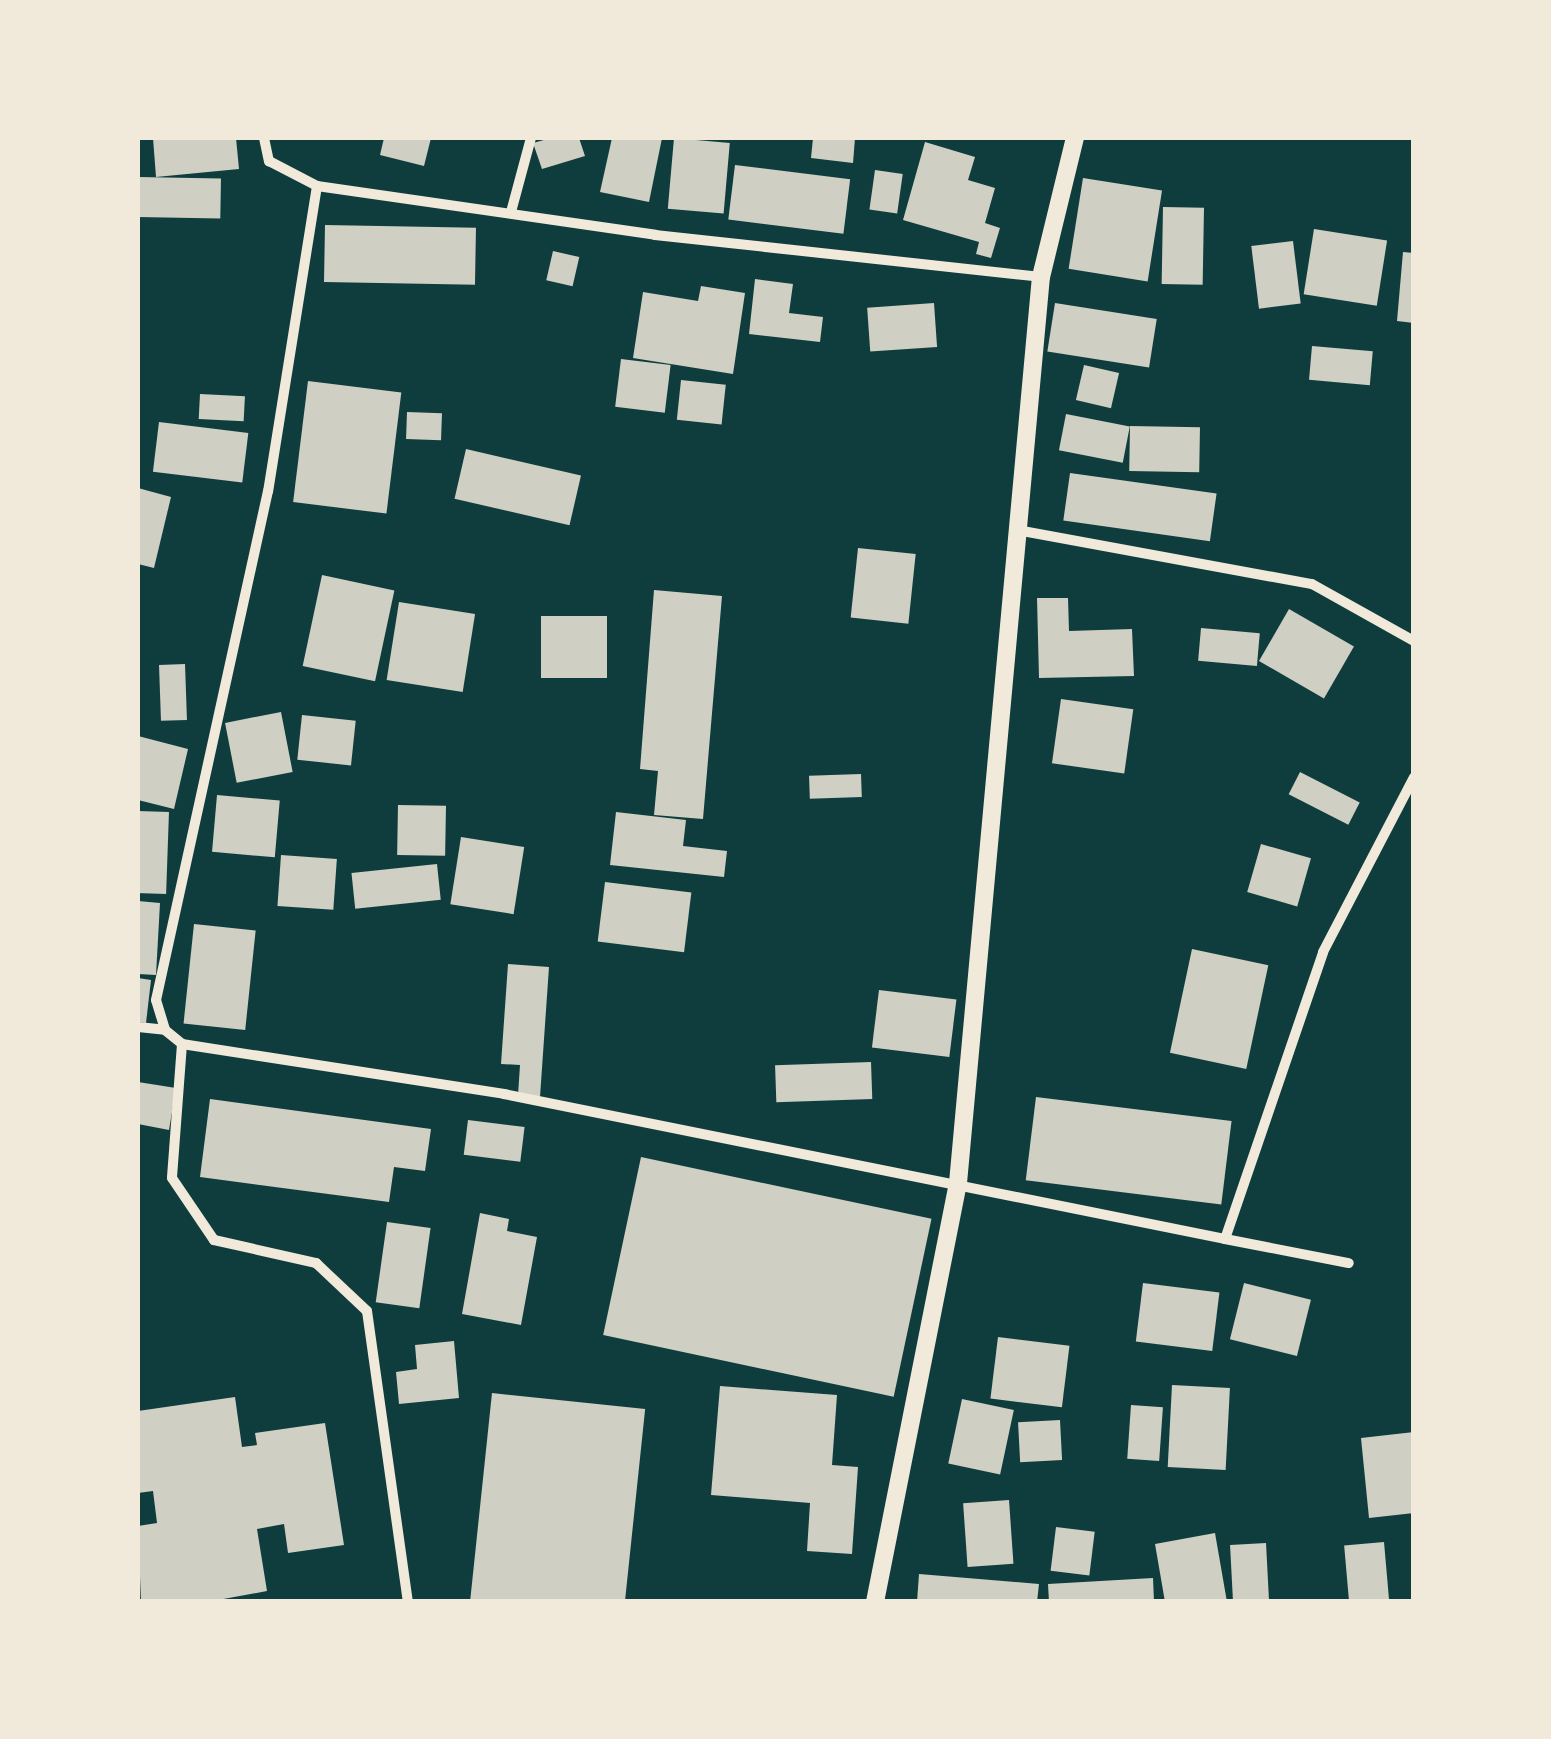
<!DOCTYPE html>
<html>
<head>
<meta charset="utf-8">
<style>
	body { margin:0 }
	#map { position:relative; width:1551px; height:1739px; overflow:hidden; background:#0f3d3e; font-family:"Space Grotesk",sans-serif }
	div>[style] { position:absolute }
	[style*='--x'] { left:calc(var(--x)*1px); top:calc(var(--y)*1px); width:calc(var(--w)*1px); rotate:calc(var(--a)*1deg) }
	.building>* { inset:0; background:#cfcfc3; transform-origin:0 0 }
	.minor>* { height:10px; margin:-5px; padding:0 5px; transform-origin:5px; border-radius:5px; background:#f1e9da }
	.tertiary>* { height:18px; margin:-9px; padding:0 9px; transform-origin:9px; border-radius:9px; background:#f1e9da }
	span { translate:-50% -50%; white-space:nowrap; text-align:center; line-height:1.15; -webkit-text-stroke:9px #f1e9da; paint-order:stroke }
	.frame { position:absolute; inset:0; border:140px solid #f1e9da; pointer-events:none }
</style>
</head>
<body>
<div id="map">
	<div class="building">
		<i style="clip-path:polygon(153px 138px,236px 138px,239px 169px,156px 177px)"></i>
		<i style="clip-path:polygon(384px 138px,431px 138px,424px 166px,380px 155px)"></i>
		<i style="clip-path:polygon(551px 138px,579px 138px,585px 156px,542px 169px,533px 143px)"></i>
		<i style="clip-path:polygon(612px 138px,662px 138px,649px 202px,600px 192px)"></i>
		<i style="left:674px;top:138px;width:56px;height:71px;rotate:5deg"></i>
		<i style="clip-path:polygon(813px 138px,855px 138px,853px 163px,811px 158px)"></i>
		<i style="clip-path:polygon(925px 142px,975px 157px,968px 180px,995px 188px,985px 223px,1000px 228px,991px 258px,976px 254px,979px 242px,903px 220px)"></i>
		<i style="left:735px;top:165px;width:116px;height:55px;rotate:7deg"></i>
		<i style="left:875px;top:170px;width:28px;height:40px;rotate:8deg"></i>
		<i style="left:138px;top:177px;width:83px;height:40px;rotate:1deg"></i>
		<i style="left:1083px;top:178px;width:80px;height:92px;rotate:9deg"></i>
		<i style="left:1163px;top:207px;width:41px;height:77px;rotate:1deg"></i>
		<i style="left:325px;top:225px;width:151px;height:57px;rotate:1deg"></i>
		<i style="left:1314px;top:229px;width:74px;height:66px;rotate:9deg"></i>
		<i style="left:1293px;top:241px;width:63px;height:42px;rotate:83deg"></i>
		<i style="left:553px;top:251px;width:27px;height:30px;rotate:13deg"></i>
		<i style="clip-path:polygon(1403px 252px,1414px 253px,1414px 323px,1397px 321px)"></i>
		<i style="clip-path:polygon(755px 279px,793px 284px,789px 313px,823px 317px,820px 342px,749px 334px)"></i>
		<i style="clip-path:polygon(701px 286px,745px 293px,733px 374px,633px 358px,643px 292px,698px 301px)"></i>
		<i style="left:934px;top:303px;width:44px;height:67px;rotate:86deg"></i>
		<i style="left:1055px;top:303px;width:103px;height:49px;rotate:9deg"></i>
		<i style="left:1312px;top:346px;width:61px;height:34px;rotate:5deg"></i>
		<i style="left:621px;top:359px;width:50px;height:48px;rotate:7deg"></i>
		<i style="left:1084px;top:365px;width:36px;height:36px;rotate:13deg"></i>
		<i style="left:681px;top:380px;width:45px;height:40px;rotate:6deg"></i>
		<i style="left:308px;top:381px;width:94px;height:122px;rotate:7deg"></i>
		<i style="left:200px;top:394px;width:45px;height:25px;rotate:3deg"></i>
		<i style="left:407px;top:412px;width:35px;height:27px;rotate:2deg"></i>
		<i style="left:1066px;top:414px;width:65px;height:37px;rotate:11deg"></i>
		<i style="left:159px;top:422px;width:90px;height:50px;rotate:7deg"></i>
		<i style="left:1130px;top:426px;width:70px;height:45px;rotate:1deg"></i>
		<i style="left:466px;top:449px;width:118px;height:51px;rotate:13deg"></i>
		<i style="left:1070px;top:473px;width:148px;height:48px;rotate:8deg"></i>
		<i style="clip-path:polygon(138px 488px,171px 497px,154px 568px,138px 564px)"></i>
		<i style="left:858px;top:548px;width:58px;height:70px;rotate:6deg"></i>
		<i style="left:322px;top:575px;width:74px;height:93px;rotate:12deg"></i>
		<i style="clip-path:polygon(654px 590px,722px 596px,703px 819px,654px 815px,658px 771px,640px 769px)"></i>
		<i style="clip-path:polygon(1037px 598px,1068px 598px,1069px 631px,1132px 629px,1134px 676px,1039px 678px)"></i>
		<i style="left:399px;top:602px;width:77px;height:79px;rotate:9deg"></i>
		<i style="left:1289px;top:609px;width:75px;height:60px;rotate:30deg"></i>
		<i style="left:541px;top:616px;width:66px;height:62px"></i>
		<i style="left:1201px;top:628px;width:59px;height:33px;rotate:5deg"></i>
		<i style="left:185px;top:664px;width:56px;height:26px;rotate:88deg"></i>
		<i style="left:1061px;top:699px;width:73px;height:65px;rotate:8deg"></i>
		<i style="left:281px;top:712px;width:61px;height:57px;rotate:79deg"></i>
		<i style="left:302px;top:715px;width:54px;height:45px;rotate:6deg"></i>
		<i style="clip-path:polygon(138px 736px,188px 749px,174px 809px,138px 800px)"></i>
		<i style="left:1300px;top:772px;width:67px;height:25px;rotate:27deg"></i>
		<i style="left:861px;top:774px;width:23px;height:52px;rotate:88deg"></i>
		<i style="left:217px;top:795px;width:63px;height:57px;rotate:5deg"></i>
		<i style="left:398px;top:805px;width:48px;height:50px;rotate:1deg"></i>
		<i style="left:138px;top:811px;width:31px;height:82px;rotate:2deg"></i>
		<i style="clip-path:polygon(616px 812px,686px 820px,683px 846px,727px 851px,724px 877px,610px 865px)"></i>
		<i style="left:461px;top:837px;width:64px;height:68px;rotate:9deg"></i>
		<i style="left:1261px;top:844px;width:52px;height:50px;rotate:16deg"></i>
		<i style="left:281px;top:855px;width:56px;height:51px;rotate:4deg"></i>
		<i style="left:437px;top:864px;width:36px;height:86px;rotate:84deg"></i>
		<i style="left:605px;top:882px;width:87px;height:60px;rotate:7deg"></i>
		<i style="clip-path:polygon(138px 901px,160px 903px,156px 975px,138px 974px)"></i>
		<i style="left:194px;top:924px;width:62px;height:100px;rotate:6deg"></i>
		<i style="left:1192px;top:949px;width:78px;height:106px;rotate:12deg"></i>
		<i style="clip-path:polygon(508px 964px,549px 967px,540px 1097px,518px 1095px,520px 1065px,501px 1064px)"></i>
		<i style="clip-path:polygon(138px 978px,151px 980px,146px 1023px,138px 1022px)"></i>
		<i style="left:879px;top:990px;width:78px;height:58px;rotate:7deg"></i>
		<i style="left:871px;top:1062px;width:37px;height:96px;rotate:88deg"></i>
		<i style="clip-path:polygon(138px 1082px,176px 1088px,169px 1130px,138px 1124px)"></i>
		<i style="left:1036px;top:1097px;width:197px;height:84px;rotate:7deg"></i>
		<i style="clip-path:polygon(210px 1099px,431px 1129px,425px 1171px,394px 1167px,389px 1202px,200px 1177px)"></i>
		<i style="left:468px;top:1120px;width:57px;height:35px;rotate:7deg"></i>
		<i style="left:641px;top:1157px;width:297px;height:182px;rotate:12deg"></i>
		<i style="clip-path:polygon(480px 1213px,509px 1219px,507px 1231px,537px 1237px,521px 1325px,462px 1314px)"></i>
		<i style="left:387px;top:1222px;width:44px;height:81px;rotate:8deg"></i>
		<i style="left:1143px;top:1283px;width:77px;height:59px;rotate:7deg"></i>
		<i style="left:1244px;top:1283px;width:69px;height:58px;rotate:14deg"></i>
		<i style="left:998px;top:1337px;width:72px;height:62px;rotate:7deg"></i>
		<i style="clip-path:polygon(454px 1341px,459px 1398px,399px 1404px,396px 1372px,417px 1369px,415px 1345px)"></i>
		<i style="left:1172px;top:1385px;width:58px;height:82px;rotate:3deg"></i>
		<i style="clip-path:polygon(720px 1386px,837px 1395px,832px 1465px,858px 1467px,852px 1554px,807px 1551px,810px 1503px,711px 1495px)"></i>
		<i style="left:492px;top:1393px;width:154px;height:210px;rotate:6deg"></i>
		<i style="clip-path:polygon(235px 1397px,242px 1447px,257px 1445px,255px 1433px,325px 1423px,344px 1545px,288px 1553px,284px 1524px,257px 1529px,267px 1591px,207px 1602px,141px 1602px,138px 1526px,157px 1523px,153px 1491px,138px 1493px,138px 1411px)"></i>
		<i style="left:962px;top:1399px;width:53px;height:66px;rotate:12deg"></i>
		<i style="left:1131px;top:1405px;width:32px;height:54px;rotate:4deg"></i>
		<i style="left:1060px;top:1420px;width:40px;height:42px;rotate:87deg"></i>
		<i style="clip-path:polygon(1414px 1432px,1414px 1513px,1369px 1518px,1361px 1438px)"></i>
		<i style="left:1009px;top:1500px;width:64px;height:46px;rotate:86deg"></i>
		<i style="left:1056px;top:1527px;width:39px;height:44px;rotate:7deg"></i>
		<i style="clip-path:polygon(1215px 1533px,1227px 1602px,1165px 1602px,1155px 1544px)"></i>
		<i style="left:1384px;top:1542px;width:60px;height:40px;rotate:85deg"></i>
		<i style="left:1266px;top:1543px;width:59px;height:36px;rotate:87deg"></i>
		<i style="clip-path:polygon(919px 1574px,1039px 1584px,1037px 1602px,917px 1602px)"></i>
		<i style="clip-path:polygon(1153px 1578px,1154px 1602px,1049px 1602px,1048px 1584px)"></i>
	</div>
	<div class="minor">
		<i style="--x:264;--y:138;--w:24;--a:78"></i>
		<i style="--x:269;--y:161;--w:54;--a:27.5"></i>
		<i style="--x:317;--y:186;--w:342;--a:8.2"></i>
		<i style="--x:655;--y:235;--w:388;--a:6.2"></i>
		<i style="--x:317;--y:186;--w:309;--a:99.1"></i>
		<i style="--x:268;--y:491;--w:521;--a:102.41"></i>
		<i style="--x:156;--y:1000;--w:31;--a:73"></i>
		<i style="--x:165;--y:1030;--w:22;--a:39"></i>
		<i style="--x:182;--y:1044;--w:326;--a:8.8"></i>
		<i style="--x:504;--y:1094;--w:735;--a:11.37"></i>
		<i style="--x:1225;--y:1239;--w:303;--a:-71.1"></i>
		<i style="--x:1323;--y:952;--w:197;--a:-62.5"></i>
		<i style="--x:511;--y:212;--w:77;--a:-74.9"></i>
		<i style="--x:1017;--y:530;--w:300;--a:10.4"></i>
		<i style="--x:1312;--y:584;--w:117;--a:29.2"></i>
		<i style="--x:138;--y:1027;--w:27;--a:6"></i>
		<i style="--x:182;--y:1044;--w:134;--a:94.3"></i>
		<i style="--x:172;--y:1178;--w:75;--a:55.9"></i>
		<i style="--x:214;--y:1240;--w:105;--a:12.7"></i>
		<i style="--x:316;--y:1263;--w:70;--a:43.3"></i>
		<i style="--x:367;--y:1311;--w:294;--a:82"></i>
		<i style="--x:1225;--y:1239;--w:126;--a:11"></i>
	</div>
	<div class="tertiary">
		<i style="--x:875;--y:1602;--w:427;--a:-78.8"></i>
		<i style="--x:958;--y:1183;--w:910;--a:-84.77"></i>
		<i style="--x:1041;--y:277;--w:143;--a:-76.3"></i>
	</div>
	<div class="frame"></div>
</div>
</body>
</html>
